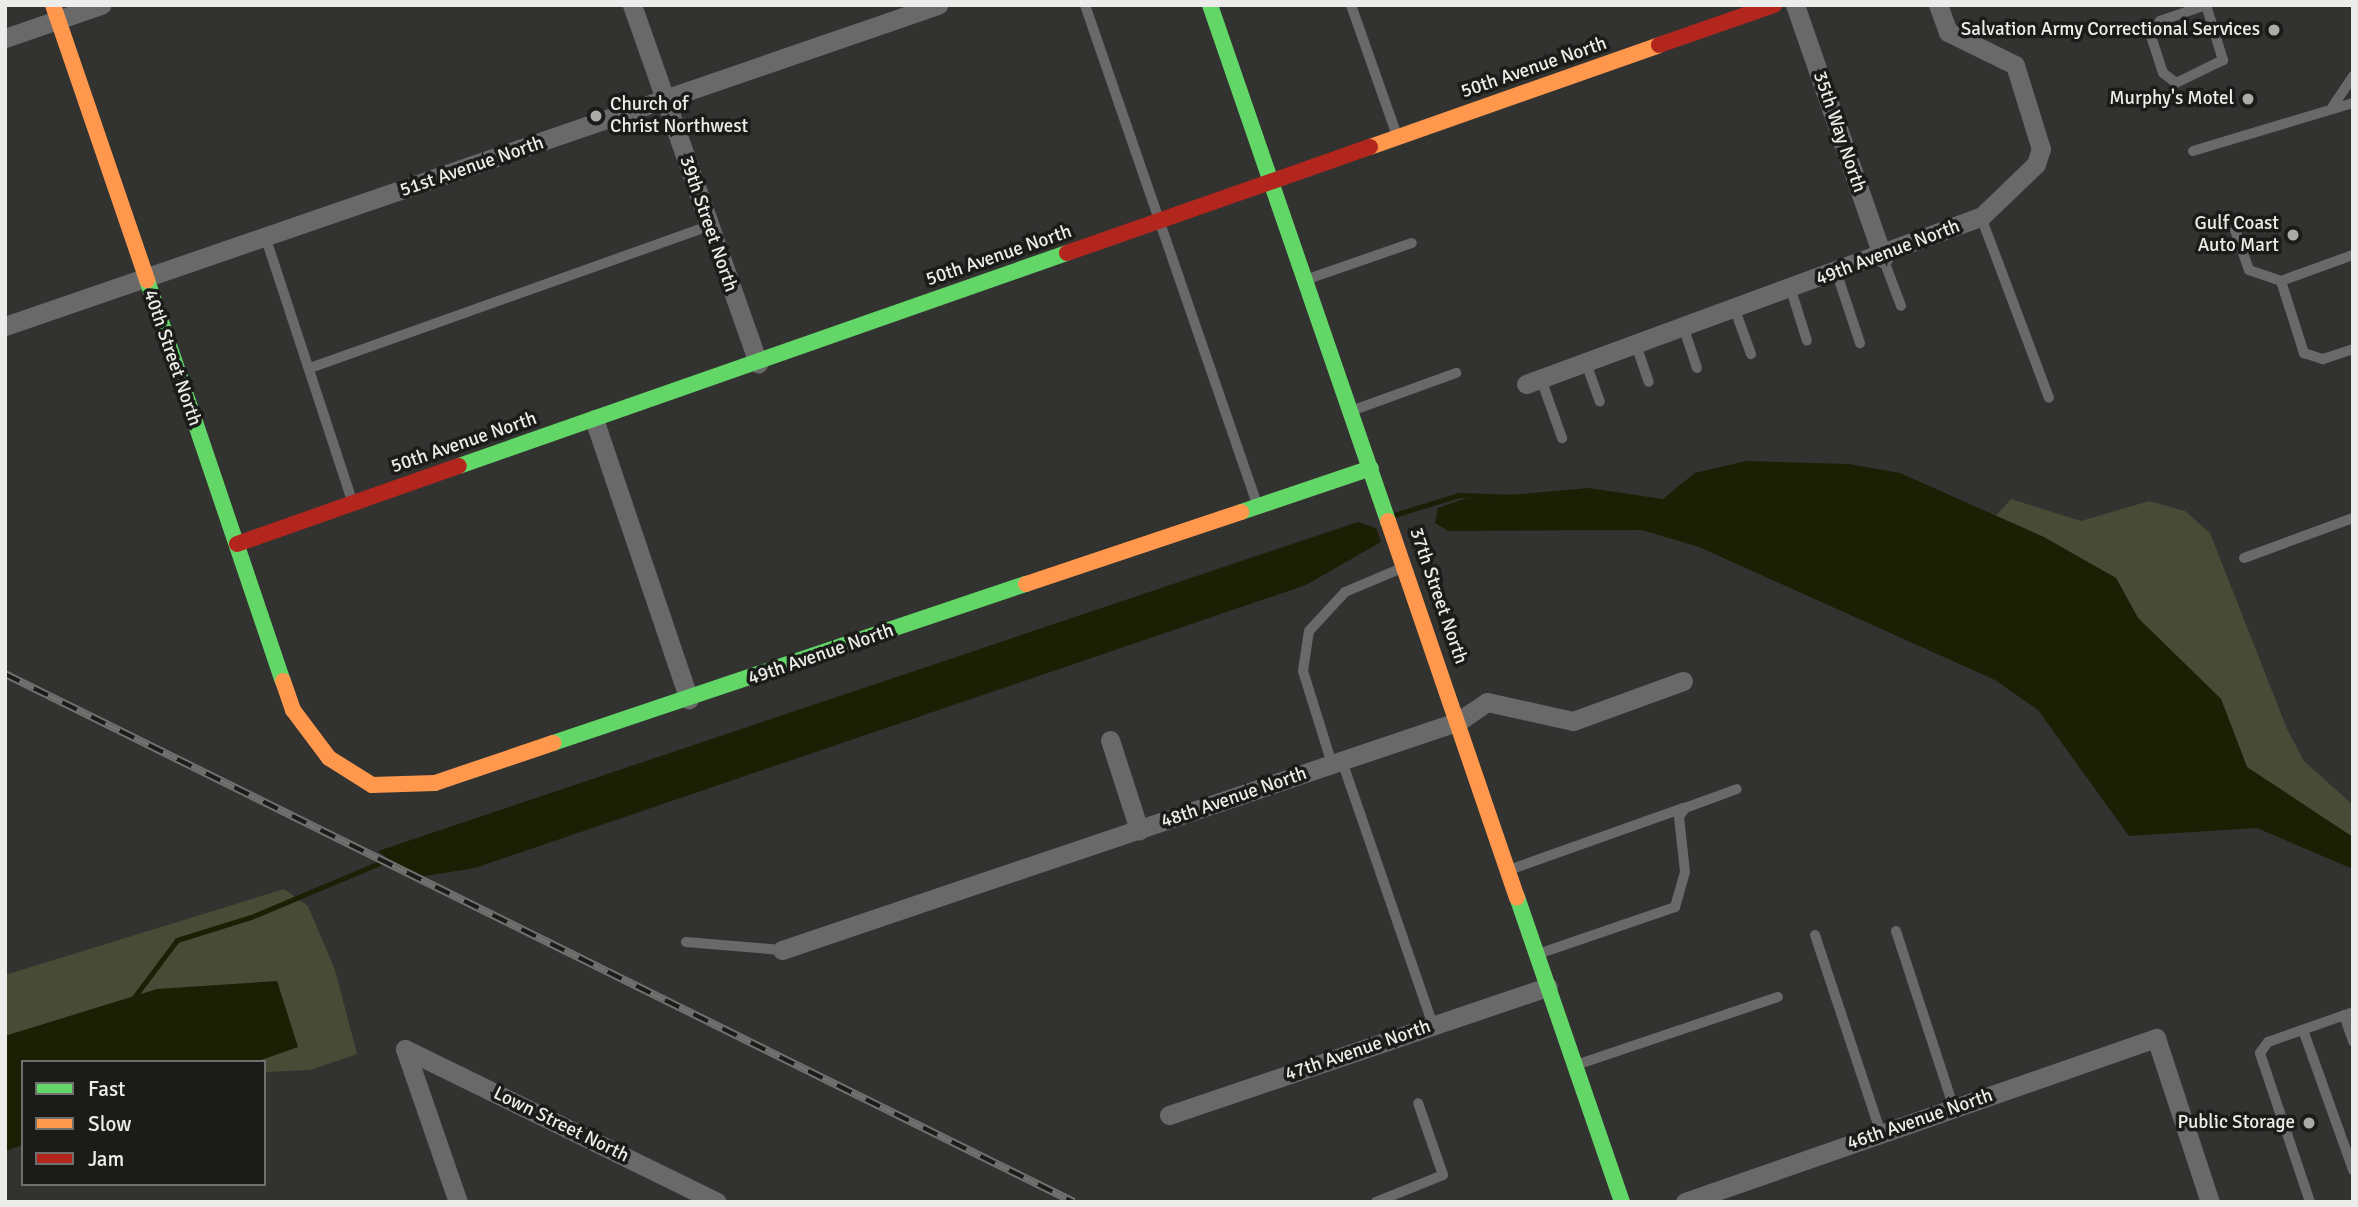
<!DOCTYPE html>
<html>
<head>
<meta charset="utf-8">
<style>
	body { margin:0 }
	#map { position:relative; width:2358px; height:1207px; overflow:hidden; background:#323331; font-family:Signika,sans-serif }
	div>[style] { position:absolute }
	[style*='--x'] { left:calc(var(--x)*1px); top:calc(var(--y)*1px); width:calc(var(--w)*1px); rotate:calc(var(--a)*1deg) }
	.green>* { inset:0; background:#484b36 }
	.water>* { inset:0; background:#1b1f04 }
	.stream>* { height:5px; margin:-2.5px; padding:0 2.5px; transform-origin:2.5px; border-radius:2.5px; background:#1b1f04 }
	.lane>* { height:10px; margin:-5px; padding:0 5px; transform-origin:5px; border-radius:5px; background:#686968 }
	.street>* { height:19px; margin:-9.5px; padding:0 9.5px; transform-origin:9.5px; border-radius:9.5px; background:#686968 }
	.fast>* { height:16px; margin:-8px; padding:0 8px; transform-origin:8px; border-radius:8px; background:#63d668 }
	.slow>* { height:16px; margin:-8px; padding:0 8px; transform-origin:8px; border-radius:8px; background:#ff974d }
	.jam>* { height:16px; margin:-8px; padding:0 8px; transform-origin:8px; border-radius:8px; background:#b3261e }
	.rail>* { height:8px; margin-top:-4px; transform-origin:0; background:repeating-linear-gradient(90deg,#1b1b19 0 16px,#70706f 0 32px); box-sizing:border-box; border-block:2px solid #70706f }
	.dots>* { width:19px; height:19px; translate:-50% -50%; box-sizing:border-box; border:4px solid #1b1b19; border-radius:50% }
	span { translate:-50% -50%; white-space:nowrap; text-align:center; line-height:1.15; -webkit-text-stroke:7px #1b1b19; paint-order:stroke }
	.poi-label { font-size:19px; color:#ececea }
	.right { translate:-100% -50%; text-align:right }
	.left { translate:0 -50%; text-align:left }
	.street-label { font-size:19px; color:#ececea }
	.frame { position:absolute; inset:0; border:7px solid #ececea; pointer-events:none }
	.legend { position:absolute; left:21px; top:1060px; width:245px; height:126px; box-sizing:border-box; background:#1b1b19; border:2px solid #6f6f6d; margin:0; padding:9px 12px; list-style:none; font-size:21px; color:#ececea }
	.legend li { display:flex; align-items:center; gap:14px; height:35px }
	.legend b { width:35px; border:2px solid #6f6f6d }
</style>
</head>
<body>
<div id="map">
	<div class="green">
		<i style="clip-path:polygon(2011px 499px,2081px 521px,2149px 501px,2185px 511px,2210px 533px,2287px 729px,2304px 761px,2353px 805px,2353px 837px,2264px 783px,2247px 767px,2221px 699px,2138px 618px,2116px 578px,1995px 517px)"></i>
		<i style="clip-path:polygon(284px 889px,308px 906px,335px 970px,357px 1054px,310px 1070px,264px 1072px,264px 1062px,255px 1062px,297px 1047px,277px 982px,95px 1009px,5px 1036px,5px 975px)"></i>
	</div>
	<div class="water">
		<i style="clip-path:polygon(1746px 461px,1849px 464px,1900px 473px,2044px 537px,2116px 578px,2138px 618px,2221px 699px,2247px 767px,2353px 837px,2353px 869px,2257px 828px,2129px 836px,2038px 710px,1995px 680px,1699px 547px,1642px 530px,1448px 531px,1435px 523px,1438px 508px,1463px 499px,1588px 488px,1663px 499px,1695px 473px)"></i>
		<i style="clip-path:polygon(1358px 522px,1376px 528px,1381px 542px,1306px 585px,475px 868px,413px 878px,378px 851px)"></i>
		<i style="clip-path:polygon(277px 981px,298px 1047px,255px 1062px,23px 1062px,23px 1145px,5px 1151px,5px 1036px,157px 989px)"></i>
	</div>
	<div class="stream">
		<i style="--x:1394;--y:515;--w:68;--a:-17.1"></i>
		<i style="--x:1459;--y:495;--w:58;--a:2"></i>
		<i style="--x:132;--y:1000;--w:75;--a:-53.1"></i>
		<i style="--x:177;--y:940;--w:77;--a:-17.3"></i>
		<i style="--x:251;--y:917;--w:155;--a:-22.8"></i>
	</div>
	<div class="lane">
		<i style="--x:1085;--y:5;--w:528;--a:70.98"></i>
		<i style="--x:1351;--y:5;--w:136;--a:70.6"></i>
		<i style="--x:2206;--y:5;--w:58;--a:72.8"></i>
		<i style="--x:2223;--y:60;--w:52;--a:153.9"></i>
		<i style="--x:2176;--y:83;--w:16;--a:-142"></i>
		<i style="--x:2163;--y:73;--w:40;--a:-108"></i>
		<i style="--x:2151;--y:35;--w:17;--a:-57"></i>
		<i style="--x:2160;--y:21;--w:49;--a:-19.2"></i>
		<i style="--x:2333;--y:106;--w:36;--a:-56"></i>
		<i style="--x:2193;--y:151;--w:167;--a:-16.7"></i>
		<i style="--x:1981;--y:217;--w:193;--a:69.4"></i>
		<i style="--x:2235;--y:230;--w:42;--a:70.7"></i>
		<i style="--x:2249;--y:270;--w:34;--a:19"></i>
		<i style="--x:2281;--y:281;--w:77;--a:-19.9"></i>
		<i style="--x:266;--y:239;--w:278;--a:71.8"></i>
		<i style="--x:1883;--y:258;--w:51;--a:69.4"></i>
		<i style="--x:1837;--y:274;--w:73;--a:71.6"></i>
		<i style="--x:1305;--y:280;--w:113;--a:-19.1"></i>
		<i style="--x:2281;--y:281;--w:76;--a:72.3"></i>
		<i style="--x:2304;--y:353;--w:20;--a:18"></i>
		<i style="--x:2323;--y:359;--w:32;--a:-18"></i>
		<i style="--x:1791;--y:290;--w:53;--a:72.6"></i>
		<i style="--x:1735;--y:310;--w:47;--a:70"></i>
		<i style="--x:1684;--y:329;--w:41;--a:71.6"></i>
		<i style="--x:1636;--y:345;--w:39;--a:71"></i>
		<i style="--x:1586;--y:363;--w:41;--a:70.3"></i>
		<i style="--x:310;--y:368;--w:424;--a:-19.6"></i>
		<i style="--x:1541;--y:379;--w:63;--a:70.4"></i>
		<i style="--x:1351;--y:411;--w:112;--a:-19.9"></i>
		<i style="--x:2244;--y:558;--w:116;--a:-20.2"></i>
		<i style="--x:1342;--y:761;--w:280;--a:71"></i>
		<i style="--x:1332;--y:764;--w:97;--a:-107.3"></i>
		<i style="--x:1303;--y:671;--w:40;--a:-81.5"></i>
		<i style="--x:1309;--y:631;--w:53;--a:-47.3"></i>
		<i style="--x:1345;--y:592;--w:62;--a:-22.8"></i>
		<i style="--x:1509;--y:870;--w:185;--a:-19.6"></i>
		<i style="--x:1896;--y:931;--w:186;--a:71.9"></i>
		<i style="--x:1815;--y:935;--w:209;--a:71.6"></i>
		<i style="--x:686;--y:942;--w:96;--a:4.8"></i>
		<i style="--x:1538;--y:954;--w:145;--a:-18.9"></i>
		<i style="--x:1675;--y:907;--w:36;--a:-74"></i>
		<i style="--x:1685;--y:872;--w:55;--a:-96.2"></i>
		<i style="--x:1679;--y:817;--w:11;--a:-56"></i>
		<i style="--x:1685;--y:808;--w:55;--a:-20.1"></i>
		<i style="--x:2344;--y:1015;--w:28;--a:71"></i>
		<i style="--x:2303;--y:1030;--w:149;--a:70.3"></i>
		<i style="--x:1576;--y:1065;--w:213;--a:-18.6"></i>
		<i style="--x:1376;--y:1202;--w:72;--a:-21.9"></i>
		<i style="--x:1443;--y:1175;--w:76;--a:-109.1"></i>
		<i style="--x:2310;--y:1202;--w:157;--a:-108.6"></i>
		<i style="--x:2260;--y:1053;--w:14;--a:-54"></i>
		<i style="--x:2268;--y:1042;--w:90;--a:-19.4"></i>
	</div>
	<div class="street">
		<i style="--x:632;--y:5;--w:380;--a:70.6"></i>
		<i style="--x:1795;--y:5;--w:268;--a:70.8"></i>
		<i style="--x:5;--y:38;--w:102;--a:-19"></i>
		<i style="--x:5;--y:326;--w:987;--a:-18.99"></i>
		<i style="--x:1526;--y:384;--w:485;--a:-20.2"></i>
		<i style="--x:1981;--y:217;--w:76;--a:-43.9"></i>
		<i style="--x:2036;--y:164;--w:16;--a:-72"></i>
		<i style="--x:2041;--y:149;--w:88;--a:-107.2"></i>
		<i style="--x:2015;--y:65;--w:75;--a:-153.8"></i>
		<i style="--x:1948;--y:32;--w:29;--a:-110"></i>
		<i style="--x:594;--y:419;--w:296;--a:71.3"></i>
		<i style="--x:1110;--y:740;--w:95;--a:72.1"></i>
		<i style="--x:782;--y:950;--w:715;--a:-18.69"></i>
		<i style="--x:1459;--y:721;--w:34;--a:-34"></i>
		<i style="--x:1487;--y:702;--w:88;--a:12.5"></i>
		<i style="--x:1573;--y:721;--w:117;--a:-20"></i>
		<i style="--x:405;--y:1049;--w:347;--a:26.1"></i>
		<i style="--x:405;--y:1049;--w:162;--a:70.9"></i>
		<i style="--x:1169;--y:1115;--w:400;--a:-18.7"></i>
		<i style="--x:1685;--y:1202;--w:499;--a:-19.2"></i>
		<i style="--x:2156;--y:1038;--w:173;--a:71.8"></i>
	</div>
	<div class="fast">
		<i style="--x:1210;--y:5;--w:546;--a:70.97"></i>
		<i style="--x:147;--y:280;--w:423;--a:71.3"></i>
		<i style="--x:459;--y:466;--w:644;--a:-19.31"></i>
		<i style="--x:1241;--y:512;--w:137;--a:-18.7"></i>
		<i style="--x:553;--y:743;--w:499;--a:-18.6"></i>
		<i style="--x:1517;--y:897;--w:323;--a:71"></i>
	</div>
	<div class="slow">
		<i style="--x:53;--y:5;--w:291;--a:71.1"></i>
		<i style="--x:1370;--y:147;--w:306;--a:-19.4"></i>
		<i style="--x:1388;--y:521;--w:398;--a:71.1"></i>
		<i style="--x:1026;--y:584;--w:227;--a:-18.5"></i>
		<i style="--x:283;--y:681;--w:31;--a:71"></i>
		<i style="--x:293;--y:710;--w:60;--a:53.1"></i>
		<i style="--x:329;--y:758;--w:51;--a:32.1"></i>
		<i style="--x:372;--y:785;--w:63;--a:-1.8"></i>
		<i style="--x:435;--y:783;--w:125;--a:-18.7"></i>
	</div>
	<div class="jam">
		<i style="--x:1659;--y:45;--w:122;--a:-19.2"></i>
		<i style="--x:1067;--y:253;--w:321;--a:-19.3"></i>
		<i style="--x:237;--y:544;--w:235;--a:-19.4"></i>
	</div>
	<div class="rail">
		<i style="--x:5;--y:674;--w:1192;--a:26.29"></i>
	</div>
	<div class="dots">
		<i style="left:2274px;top:30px;background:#ababa9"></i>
		<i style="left:2248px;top:99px;background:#ababa9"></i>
		<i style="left:596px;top:116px;background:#ababa9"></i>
		<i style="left:2293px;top:235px;background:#ababa9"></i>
		<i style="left:2309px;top:1123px;background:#ababa9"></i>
	</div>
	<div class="poi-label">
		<span class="right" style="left:2260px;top:30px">Salvation Army Correctional Services</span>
		<span class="right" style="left:2234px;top:99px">Murphy's Motel</span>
		<span class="left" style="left:610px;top:116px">Church of<br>Christ Northwest</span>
		<span class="right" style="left:2279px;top:235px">Gulf Coast<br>Auto Mart</span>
		<span class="right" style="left:2295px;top:1123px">Public Storage</span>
	</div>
	<div class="street-label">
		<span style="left:1534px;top:68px;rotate:-19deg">50th Avenue North</span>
		<span style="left:1839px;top:132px;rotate:71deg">35th Way North</span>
		<span style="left:472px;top:167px;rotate:-19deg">51st Avenue North</span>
		<span style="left:708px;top:224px;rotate:71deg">39th Street North</span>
		<span style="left:1888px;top:253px;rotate:-21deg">49th Avenue North</span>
		<span style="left:999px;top:256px;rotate:-19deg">50th Avenue North</span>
		<span style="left:172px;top:358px;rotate:71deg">40th Street North</span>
		<span style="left:464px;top:443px;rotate:-19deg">50th Avenue North</span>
		<span style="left:1438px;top:596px;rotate:71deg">37th Street North</span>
		<span style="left:821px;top:655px;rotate:-19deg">49th Avenue North</span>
		<span style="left:1234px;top:798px;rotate:-19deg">48th Avenue North</span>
		<span style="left:1358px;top:1051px;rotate:-19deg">47th Avenue North</span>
		<span style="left:1920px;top:1120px;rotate:-19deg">46th Avenue North</span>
		<span style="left:561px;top:1125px;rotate:26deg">Lown Street North</span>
	</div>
	<div class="frame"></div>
	<ul class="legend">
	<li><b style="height:9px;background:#63d668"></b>Fast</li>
	<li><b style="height:9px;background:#ff974d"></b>Slow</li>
	<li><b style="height:9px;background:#b3261e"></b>Jam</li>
	</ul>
</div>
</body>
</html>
